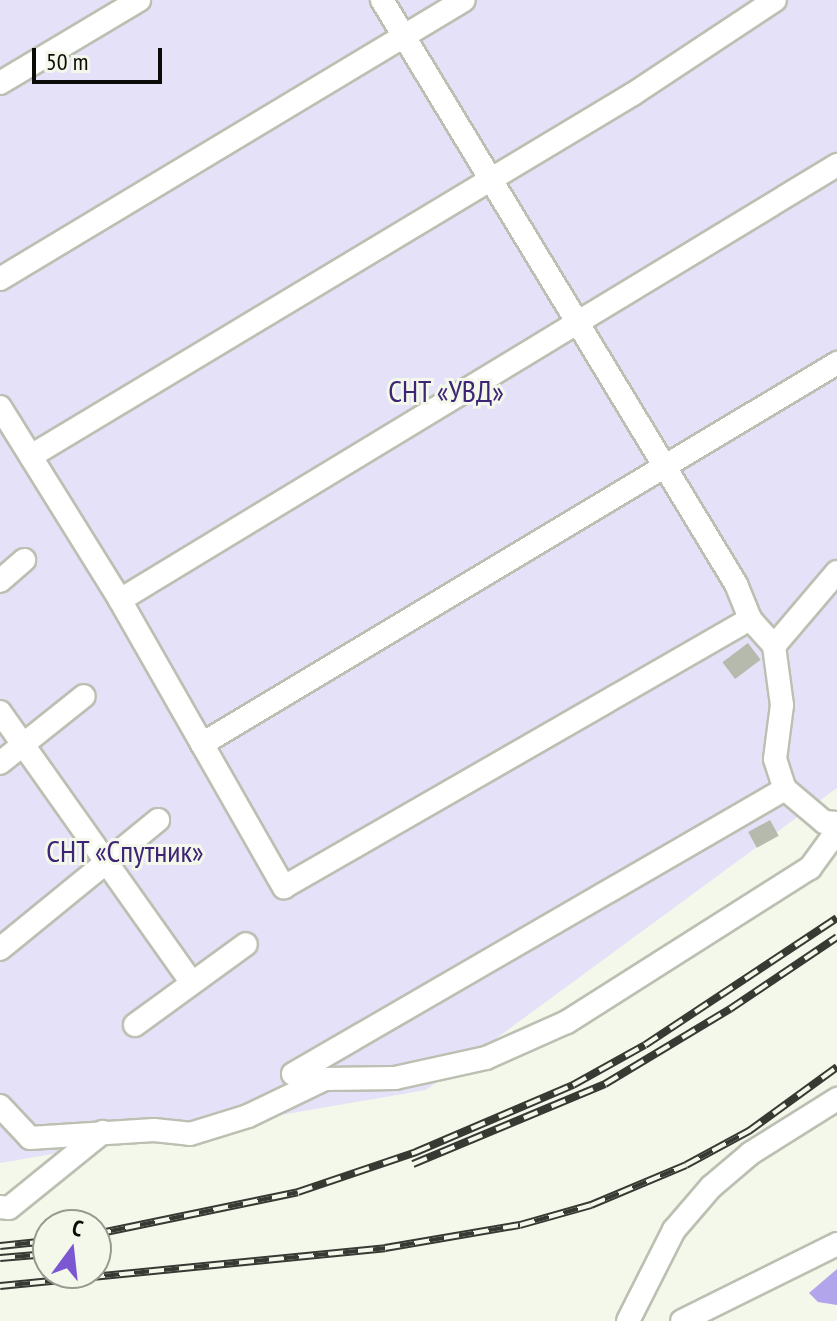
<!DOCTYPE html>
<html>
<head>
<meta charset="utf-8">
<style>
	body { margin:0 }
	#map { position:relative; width:837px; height:1321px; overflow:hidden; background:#f3f8ea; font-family:"PT Sans Narrow",sans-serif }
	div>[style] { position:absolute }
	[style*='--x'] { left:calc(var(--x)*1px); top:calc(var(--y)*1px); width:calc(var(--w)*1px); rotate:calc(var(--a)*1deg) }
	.green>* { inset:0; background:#e5e1f8 }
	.water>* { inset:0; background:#b3a5eb }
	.building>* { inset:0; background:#b5baad; transform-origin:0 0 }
	.roads { filter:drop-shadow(2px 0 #bbc0b2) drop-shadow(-2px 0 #bbc0b2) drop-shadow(0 2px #bbc0b2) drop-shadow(0 -2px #bbc0b2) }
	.minor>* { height:22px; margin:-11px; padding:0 11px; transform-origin:11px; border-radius:11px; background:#fff }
	.rail>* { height:8px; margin-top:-4px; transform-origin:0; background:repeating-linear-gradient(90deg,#f3f8ea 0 15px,#373933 0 30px); box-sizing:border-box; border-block:2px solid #373933 }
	span { translate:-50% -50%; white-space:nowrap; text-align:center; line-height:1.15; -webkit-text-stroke:6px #f3f8ea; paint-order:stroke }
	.park-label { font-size:30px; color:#3e2475 }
	.north { position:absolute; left:32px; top:1209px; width:80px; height:80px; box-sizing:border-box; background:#f3f8ea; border:2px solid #969a90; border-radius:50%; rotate:15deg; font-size:22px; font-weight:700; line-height:32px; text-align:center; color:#0b0c08 }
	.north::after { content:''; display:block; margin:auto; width:28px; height:36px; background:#7b58d2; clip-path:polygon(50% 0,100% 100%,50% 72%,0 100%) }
	.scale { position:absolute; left:32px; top:48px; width:130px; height:36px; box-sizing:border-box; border:4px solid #0b0c08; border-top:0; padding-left:10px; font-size:24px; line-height:28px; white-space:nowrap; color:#0b0c08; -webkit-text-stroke:6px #f3f8ea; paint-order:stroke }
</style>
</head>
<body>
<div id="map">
	<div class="green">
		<i style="clip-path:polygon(0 0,837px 0,837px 788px,426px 1090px,0 1163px)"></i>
	</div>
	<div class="water">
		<i style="clip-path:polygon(837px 1269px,837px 1305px,818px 1302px,809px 1293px)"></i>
	</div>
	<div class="building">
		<i style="left:748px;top:643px;width:21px;height:32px;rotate:53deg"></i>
		<i style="left:770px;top:820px;width:18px;height:25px;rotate:61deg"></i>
	</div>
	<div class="roads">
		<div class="minor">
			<i style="--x:382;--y:0;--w:683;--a:58.78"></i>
			<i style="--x:736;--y:584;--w:38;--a:68"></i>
			<i style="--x:750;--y:619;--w:36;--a:48"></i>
			<i style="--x:774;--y:646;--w:60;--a:82.3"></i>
			<i style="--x:782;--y:705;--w:54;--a:97.4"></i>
			<i style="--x:775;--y:759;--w:32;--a:72"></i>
			<i style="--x:785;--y:789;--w:51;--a:40.2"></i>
			<i style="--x:824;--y:822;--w:13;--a:4"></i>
			<i style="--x:0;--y:83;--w:162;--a:-30.8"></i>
			<i style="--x:0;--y:279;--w:541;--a:-31.02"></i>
			<i style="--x:0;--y:407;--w:227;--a:58.1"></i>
			<i style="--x:120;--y:600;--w:331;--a:60.3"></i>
			<i style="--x:284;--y:887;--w:538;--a:-29.9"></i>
			<i style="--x:31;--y:456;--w:702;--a:-31.02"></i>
			<i style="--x:633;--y:94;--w:170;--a:-33.5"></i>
			<i style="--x:0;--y:581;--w:32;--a:-41"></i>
			<i style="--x:120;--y:600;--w:839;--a:-31.24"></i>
			<i style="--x:774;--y:646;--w:97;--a:-49.6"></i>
			<i style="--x:0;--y:712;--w:332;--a:54.7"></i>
			<i style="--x:202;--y:744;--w:741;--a:-30.96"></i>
			<i style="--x:0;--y:763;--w:107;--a:-38.6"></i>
			<i style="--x:0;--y:949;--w:204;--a:-39.2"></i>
			<i style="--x:135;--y:1025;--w:137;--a:-36.1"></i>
			<i style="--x:293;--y:1074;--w:569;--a:-30.08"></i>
			<i style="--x:0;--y:1106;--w:44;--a:46.8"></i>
			<i style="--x:30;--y:1138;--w:124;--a:-3.7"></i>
			<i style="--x:154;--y:1130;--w:36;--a:6"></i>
			<i style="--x:190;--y:1134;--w:61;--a:-17.2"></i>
			<i style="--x:248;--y:1116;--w:85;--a:-25.7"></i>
			<i style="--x:325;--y:1079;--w:70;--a:-0.8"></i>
			<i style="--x:395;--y:1078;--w:93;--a:-12.4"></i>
			<i style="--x:486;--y:1058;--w:89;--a:-24"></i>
			<i style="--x:567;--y:1022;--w:288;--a:-32.4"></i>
			<i style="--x:810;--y:868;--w:46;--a:-53.9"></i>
			<i style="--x:0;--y:1207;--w:9;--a:6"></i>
			<i style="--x:9;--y:1208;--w:121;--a:-39"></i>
			<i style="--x:628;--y:1321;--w:102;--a:-63.2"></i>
			<i style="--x:674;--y:1230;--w:57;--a:-49.3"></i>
			<i style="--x:711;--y:1187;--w:52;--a:-40.4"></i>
			<i style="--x:751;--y:1153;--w:102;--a:-32.1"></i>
			<i style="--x:682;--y:1321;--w:173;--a:-26.4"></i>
		</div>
	</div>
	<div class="rail">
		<i style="--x:413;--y:1164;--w:208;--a:-22.6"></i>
		<i style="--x:605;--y:1084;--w:146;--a:-31"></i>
		<i style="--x:730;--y:1009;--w:129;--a:-33.9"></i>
		<i style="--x:96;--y:1234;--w:206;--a:-11.7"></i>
		<i style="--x:298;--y:1192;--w:125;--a:-18.7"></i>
		<i style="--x:416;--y:1152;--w:171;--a:-23.1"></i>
		<i style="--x:573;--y:1085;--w:82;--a:-29.1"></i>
		<i style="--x:645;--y:1045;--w:230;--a:-33.5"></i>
		<i style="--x:0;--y:1246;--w:48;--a:-5.9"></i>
		<i style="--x:0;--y:1258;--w:48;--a:-4.8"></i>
		<i style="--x:0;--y:1286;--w:387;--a:-5.6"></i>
		<i style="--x:385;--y:1248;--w:137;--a:-9.7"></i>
		<i style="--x:520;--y:1225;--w:74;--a:-15.7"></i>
		<i style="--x:591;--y:1205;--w:103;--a:-22.8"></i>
		<i style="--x:686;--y:1165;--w:72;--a:-28.4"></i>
		<i style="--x:749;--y:1131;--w:109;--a:-36"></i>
	</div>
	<div class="park-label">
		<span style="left:446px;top:391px">СНТ «УВД»</span>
		<span style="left:125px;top:851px">СНТ «Спутник»</span>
	</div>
	<div class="north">С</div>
	<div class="scale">50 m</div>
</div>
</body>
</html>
